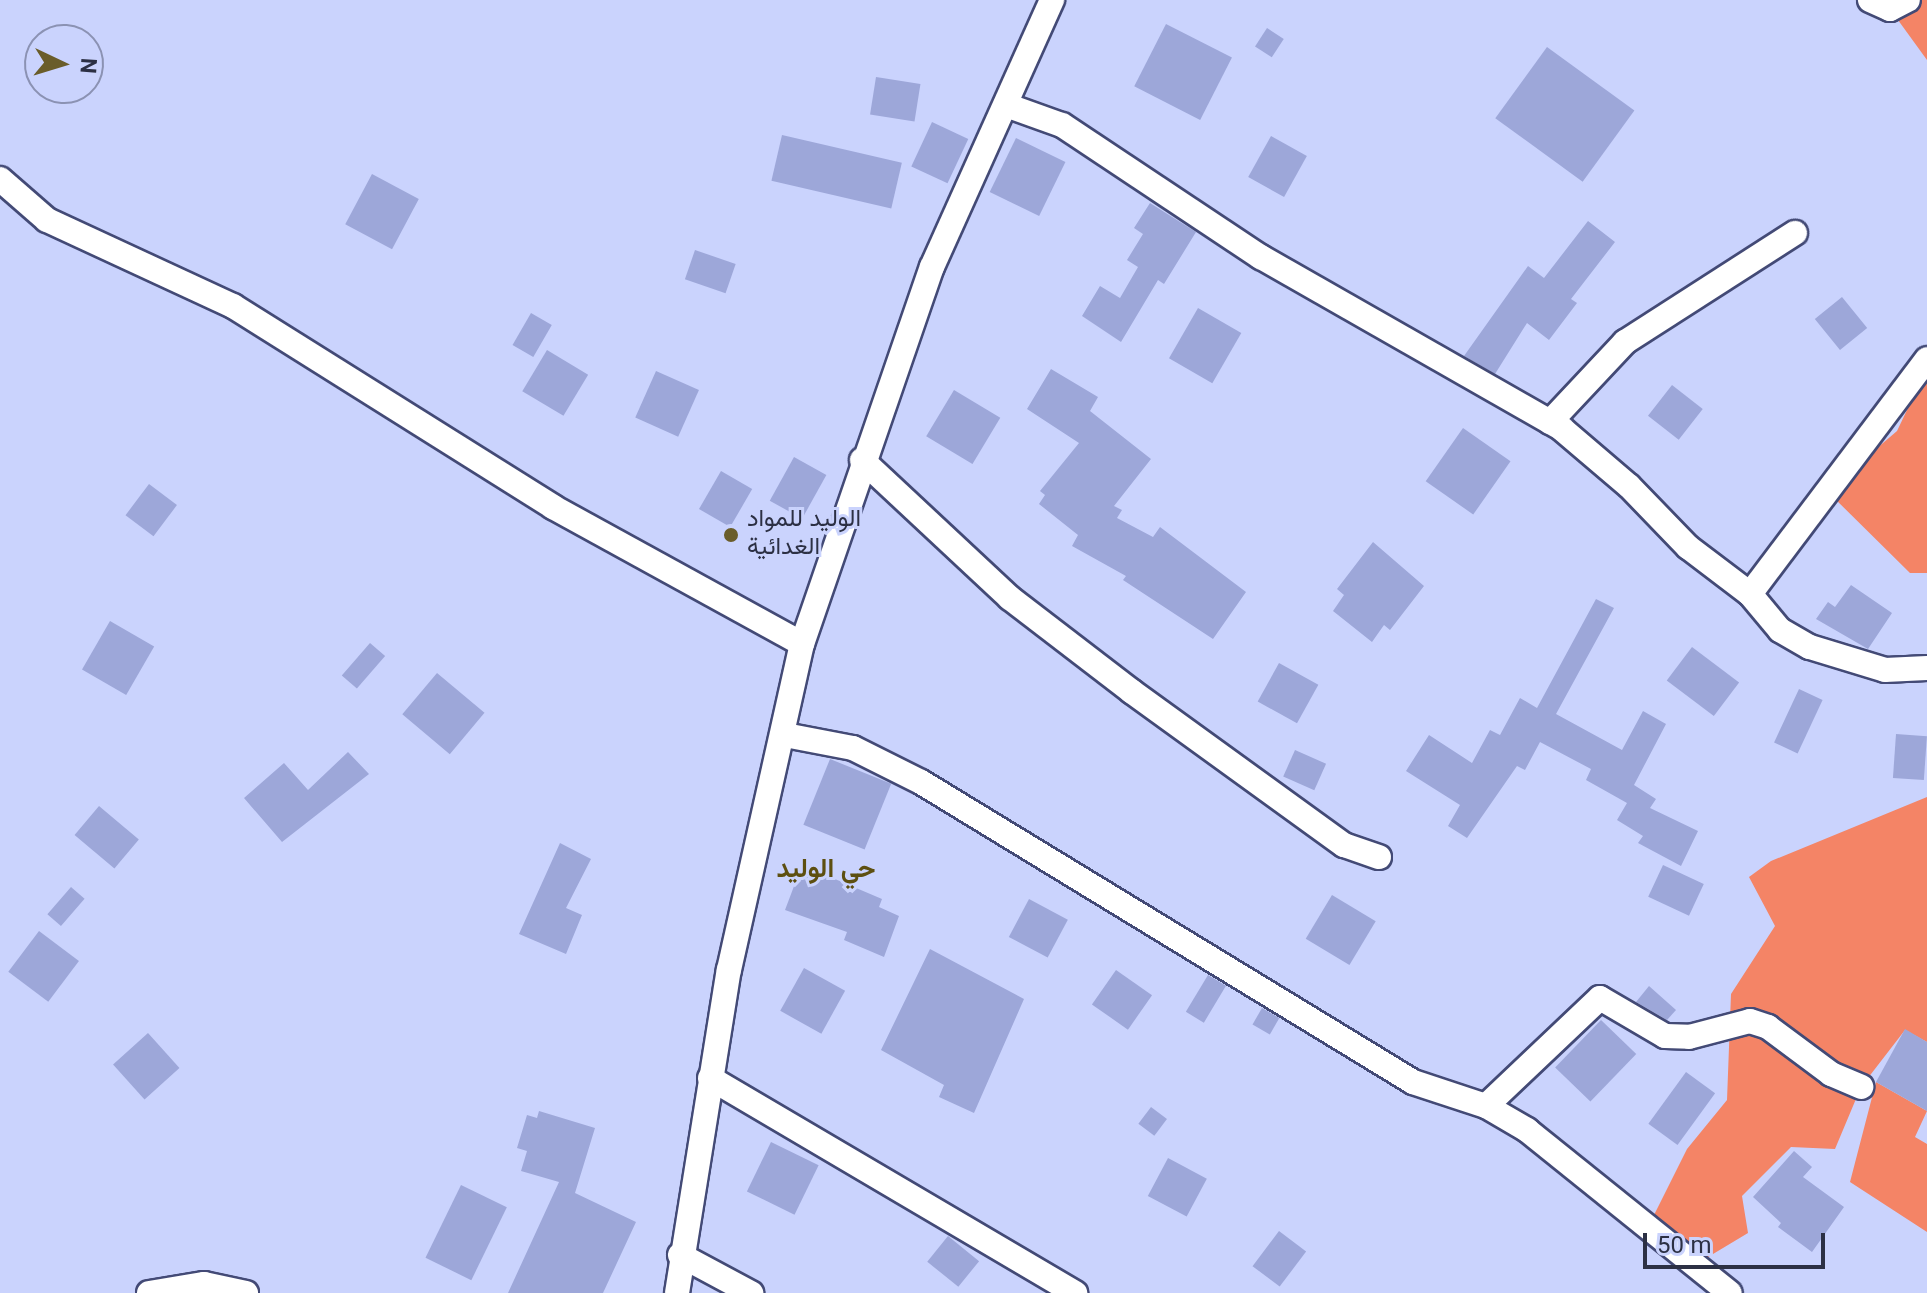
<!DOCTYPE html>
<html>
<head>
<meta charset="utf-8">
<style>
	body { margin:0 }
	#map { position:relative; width:1927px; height:1293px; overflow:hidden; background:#cad3fd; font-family:Georgia,Vazirmatn,serif }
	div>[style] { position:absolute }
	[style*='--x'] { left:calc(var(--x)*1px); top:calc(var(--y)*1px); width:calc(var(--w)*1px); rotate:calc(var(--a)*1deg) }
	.green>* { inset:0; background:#f48466 }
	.building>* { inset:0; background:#9da7d9; transform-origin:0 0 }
	.roads { filter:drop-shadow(2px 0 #434a76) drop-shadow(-2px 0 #434a76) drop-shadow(0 2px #434a76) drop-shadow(0 -2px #434a76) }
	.minor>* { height:24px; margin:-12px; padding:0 12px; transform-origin:12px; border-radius:12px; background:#fff }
	.dots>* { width:22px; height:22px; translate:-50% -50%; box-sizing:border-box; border:4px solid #cad3fd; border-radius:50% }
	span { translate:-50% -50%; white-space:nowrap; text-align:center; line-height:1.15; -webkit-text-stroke:6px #cad3fd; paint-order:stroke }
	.poi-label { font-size:24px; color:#2c3044 }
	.left { translate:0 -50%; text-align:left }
	.neighbourhood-label { font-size:26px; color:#5d4f11; font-weight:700 }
	.north { position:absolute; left:24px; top:24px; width:80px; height:80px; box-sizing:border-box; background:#cad3fd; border:2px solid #8b92b3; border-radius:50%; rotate:94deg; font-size:22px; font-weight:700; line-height:32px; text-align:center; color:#2c3044 }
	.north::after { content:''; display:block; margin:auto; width:28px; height:36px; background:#6a5d2a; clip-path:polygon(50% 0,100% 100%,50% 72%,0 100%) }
	.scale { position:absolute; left:1643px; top:1233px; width:182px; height:36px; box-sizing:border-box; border:4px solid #2c3044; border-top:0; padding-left:10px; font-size:24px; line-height:28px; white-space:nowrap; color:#2c3044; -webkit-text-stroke:6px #cad3fd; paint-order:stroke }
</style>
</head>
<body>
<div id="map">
	<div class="green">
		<i style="clip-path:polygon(1878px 0,1927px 0,1927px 60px,1890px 9px)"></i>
		<i style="clip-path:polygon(1927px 368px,1927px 573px,1910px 573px,1827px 491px,1897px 431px)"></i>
		<i style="clip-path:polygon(1927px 797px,1927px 1042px,1905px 1030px,1861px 1087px,1835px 1149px,1791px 1147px,1742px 1196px,1748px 1233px,1693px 1266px,1647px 1229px,1687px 1149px,1727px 1100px,1731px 994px,1775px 926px,1749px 877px,1771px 861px)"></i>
		<i style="clip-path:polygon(1876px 1082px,1927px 1111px,1915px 1137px,1927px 1144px,1927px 1232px,1850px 1182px)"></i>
	</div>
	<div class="building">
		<i style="left:1166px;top:24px;width:74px;height:70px;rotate:27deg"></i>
		<i style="left:1267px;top:28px;width:20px;height:22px;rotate:33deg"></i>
		<i style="left:1547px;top:47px;width:108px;height:88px;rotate:36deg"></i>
		<i style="left:876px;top:77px;width:45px;height:38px;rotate:9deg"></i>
		<i style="left:932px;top:122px;width:40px;height:49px;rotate:25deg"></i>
		<i style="left:782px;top:135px;width:123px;height:47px;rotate:13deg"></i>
		<i style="left:1271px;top:136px;width:41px;height:47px;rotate:29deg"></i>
		<i style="left:1016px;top:138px;width:55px;height:60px;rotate:26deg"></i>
		<i style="left:372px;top:174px;width:53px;height:57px;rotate:28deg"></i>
		<i style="clip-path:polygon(1150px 203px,1196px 232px,1164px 284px,1158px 280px,1121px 342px,1082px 316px,1100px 286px,1120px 298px,1138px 267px,1127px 260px,1143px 234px,1134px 228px)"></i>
		<i style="clip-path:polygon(1588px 221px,1615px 242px,1571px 299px,1577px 303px,1549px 340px,1527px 323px,1495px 374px,1464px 356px,1528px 266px,1544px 278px)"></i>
		<i style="left:695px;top:250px;width:43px;height:31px;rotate:19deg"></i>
		<i style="left:1842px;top:297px;width:40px;height:35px;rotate:51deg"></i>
		<i style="left:1198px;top:308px;width:50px;height:58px;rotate:30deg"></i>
		<i style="left:531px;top:313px;width:24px;height:37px;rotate:30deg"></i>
		<i style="left:547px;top:350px;width:48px;height:48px;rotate:31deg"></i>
		<i style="clip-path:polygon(1051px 369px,1098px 397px,1090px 411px,1151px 459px,1114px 506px,1122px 510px,1117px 518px,1153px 537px,1160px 527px,1246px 592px,1213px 639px,1123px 580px,1126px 576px,1072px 546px,1078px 535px,1039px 504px,1045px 495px,1040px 491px,1079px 443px,1027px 409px)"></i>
		<i style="left:656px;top:371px;width:47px;height:51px;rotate:24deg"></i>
		<i style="left:1672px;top:385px;width:39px;height:39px;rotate:38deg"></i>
		<i style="left:954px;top:390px;width:54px;height:54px;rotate:31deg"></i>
		<i style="left:1463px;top:428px;width:58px;height:65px;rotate:35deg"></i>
		<i style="left:794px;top:457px;width:37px;height:50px;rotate:29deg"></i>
		<i style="left:721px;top:471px;width:36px;height:44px;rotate:30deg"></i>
		<i style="left:149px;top:484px;width:35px;height:39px;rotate:37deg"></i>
		<i style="clip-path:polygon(1373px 542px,1424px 586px,1390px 630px,1384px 625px,1372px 642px,1333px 611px,1344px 595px,1337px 589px)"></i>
		<i style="clip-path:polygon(1851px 585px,1892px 613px,1868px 649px,1816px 619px,1828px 602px,1835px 607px)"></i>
		<i style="clip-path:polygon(1596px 599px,1614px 608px,1556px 714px,1622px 750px,1643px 711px,1666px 724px,1634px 785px,1656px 799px,1650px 808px,1698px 831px,1681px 866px,1638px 843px,1643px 836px,1617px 820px,1627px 803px,1586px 780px,1591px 769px,1540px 742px,1525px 770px,1517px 766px,1467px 838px,1448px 826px,1460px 805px,1406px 771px,1429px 735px,1472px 763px,1490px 730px,1500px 735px,1520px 698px,1537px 708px)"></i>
		<i style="left:110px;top:621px;width:51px;height:56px;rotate:30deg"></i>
		<i style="left:370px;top:643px;width:20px;height:43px;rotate:41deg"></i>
		<i style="left:1692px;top:647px;width:59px;height:42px;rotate:37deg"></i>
		<i style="left:1279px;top:663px;width:45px;height:44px;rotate:29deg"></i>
		<i style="left:437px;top:673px;width:62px;height:54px;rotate:40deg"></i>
		<i style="left:1799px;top:689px;width:26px;height:59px;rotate:25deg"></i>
		<i style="left:1896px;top:734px;width:31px;height:44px;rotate:4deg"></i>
		<i style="left:1295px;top:750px;width:34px;height:29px;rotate:24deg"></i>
		<i style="clip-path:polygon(348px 752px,369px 774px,282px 842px,244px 798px,284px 763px,308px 790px)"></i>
		<i style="left:830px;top:759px;width:66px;height:71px;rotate:22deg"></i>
		<i style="left:99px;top:806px;width:52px;height:38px;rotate:40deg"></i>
		<i style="clip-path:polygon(560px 843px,591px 859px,566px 908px,582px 915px,566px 954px,519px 934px)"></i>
		<i style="clip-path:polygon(802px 865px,882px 899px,879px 907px,899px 916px,884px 957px,844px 940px,847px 932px,785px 910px)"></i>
		<i style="left:1663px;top:865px;width:45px;height:35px;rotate:25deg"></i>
		<i style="left:71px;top:887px;width:18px;height:36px;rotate:41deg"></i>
		<i style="left:1332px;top:895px;width:51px;height:51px;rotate:31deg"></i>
		<i style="left:1029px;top:899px;width:44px;height:43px;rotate:28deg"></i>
		<i style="left:39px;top:931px;width:50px;height:51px;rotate:37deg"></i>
		<i style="clip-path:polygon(930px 949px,1024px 999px,974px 1113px,939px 1097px,944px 1085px,881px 1050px)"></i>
		<i style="left:804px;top:968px;width:47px;height:49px;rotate:29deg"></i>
		<i style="left:1116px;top:970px;width:44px;height:42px;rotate:35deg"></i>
		<i style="left:1208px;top:975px;width:21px;height:43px;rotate:31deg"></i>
		<i style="clip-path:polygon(1649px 986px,1676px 1010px,1667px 1020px,1636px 1002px)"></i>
		<i style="left:1262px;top:1008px;width:20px;height:19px;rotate:30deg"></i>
		<i style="left:1601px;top:1020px;width:49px;height:66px;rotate:44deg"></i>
		<i style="clip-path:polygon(1905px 1029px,1927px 1042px,1927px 1111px,1876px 1082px)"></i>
		<i style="left:148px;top:1033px;width:47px;height:47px;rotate:48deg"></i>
		<i style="left:1686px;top:1072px;width:36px;height:64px;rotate:36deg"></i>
		<i style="left:1151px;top:1107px;width:20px;height:21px;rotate:37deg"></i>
		<i style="clip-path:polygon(539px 1111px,595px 1128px,575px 1193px,636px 1222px,603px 1293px,508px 1293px,559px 1182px,521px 1171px,527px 1151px,517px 1148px,527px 1115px,537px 1118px)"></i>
		<i style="left:771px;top:1142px;width:53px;height:55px;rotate:26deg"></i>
		<i style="clip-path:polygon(1794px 1151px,1812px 1167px,1803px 1177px,1844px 1207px,1812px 1252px,1778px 1227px,1781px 1223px,1753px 1197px)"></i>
		<i style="left:1168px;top:1158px;width:44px;height:43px;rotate:28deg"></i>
		<i style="left:461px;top:1185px;width:51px;height:81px;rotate:26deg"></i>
		<i style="left:1279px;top:1231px;width:34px;height:44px;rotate:37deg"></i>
		<i style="left:948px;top:1236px;width:40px;height:33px;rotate:39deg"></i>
	</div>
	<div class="roads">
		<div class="minor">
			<i style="--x:1870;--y:0;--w:22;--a:24"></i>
			<i style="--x:1890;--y:9;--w:20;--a:-27"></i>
			<i style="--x:1006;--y:105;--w:59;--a:19.7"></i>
			<i style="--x:1062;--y:125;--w:239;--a:33.6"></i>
			<i style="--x:1261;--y:257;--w:347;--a:29.7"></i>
			<i style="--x:1562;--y:429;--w:88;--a:40.4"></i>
			<i style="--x:1629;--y:486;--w:85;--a:46"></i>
			<i style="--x:1688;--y:547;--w:78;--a:37.2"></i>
			<i style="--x:1750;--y:594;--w:47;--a:50.2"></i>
			<i style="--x:1780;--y:630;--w:34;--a:30"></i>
			<i style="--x:1810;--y:647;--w:78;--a:17"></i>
			<i style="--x:1885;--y:670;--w:42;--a:-2.7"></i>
			<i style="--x:0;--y:179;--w:62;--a:41.1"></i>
			<i style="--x:47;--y:220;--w:205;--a:24.8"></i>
			<i style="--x:233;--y:306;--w:378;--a:32.1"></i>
			<i style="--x:553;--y:507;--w:284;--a:28.8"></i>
			<i style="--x:1550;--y:422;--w:110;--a:-46.8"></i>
			<i style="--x:1625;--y:342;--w:202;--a:-32.7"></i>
			<i style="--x:862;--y:460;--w:202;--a:43"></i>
			<i style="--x:1010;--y:598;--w:153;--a:37.5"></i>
			<i style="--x:1131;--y:691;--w:263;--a:35.9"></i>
			<i style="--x:1344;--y:845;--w:37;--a:19"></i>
			<i style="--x:1750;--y:594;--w:294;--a:-53"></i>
			<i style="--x:785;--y:735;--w:69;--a:10.8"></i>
			<i style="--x:853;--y:748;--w:76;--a:26.6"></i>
			<i style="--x:921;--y:782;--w:576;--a:31.37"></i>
			<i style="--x:1413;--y:1082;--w:77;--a:18.2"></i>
			<i style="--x:1486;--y:1106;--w:48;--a:30.3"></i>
			<i style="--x:1527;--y:1130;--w:260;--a:38.8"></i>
			<i style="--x:710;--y:1078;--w:424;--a:30.5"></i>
			<i style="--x:1486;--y:1106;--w:157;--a:-43.5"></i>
			<i style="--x:1600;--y:998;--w:75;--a:30.3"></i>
			<i style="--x:1665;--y:1036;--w:24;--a:2"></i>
			<i style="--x:1689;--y:1037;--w:63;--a:-14.7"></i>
			<i style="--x:1750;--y:1021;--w:19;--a:18"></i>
			<i style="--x:1768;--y:1027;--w:79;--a:36.7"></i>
			<i style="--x:1831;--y:1074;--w:33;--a:23"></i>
			<i style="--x:680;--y:1255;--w:81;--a:28.2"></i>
			<i style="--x:149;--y:1293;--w:56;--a:-9.3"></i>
			<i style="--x:204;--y:1284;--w:43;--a:12.1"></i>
			<i style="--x:677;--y:1293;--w:327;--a:-80.9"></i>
			<i style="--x:729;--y:970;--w:334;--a:-77.4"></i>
			<i style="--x:802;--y:644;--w:399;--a:-71"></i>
			<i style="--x:932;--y:267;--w:293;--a:-65.8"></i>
		</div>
	</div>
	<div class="dots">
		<i style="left:731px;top:535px;background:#6a5d2a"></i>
	</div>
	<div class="poi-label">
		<span class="left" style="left:747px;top:535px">الوليد للمواد<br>الغدائية</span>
	</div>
	<div class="neighbourhood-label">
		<span style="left:826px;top:871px">حي الوليد</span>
	</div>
	<div class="north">N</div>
	<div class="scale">50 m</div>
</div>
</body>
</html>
